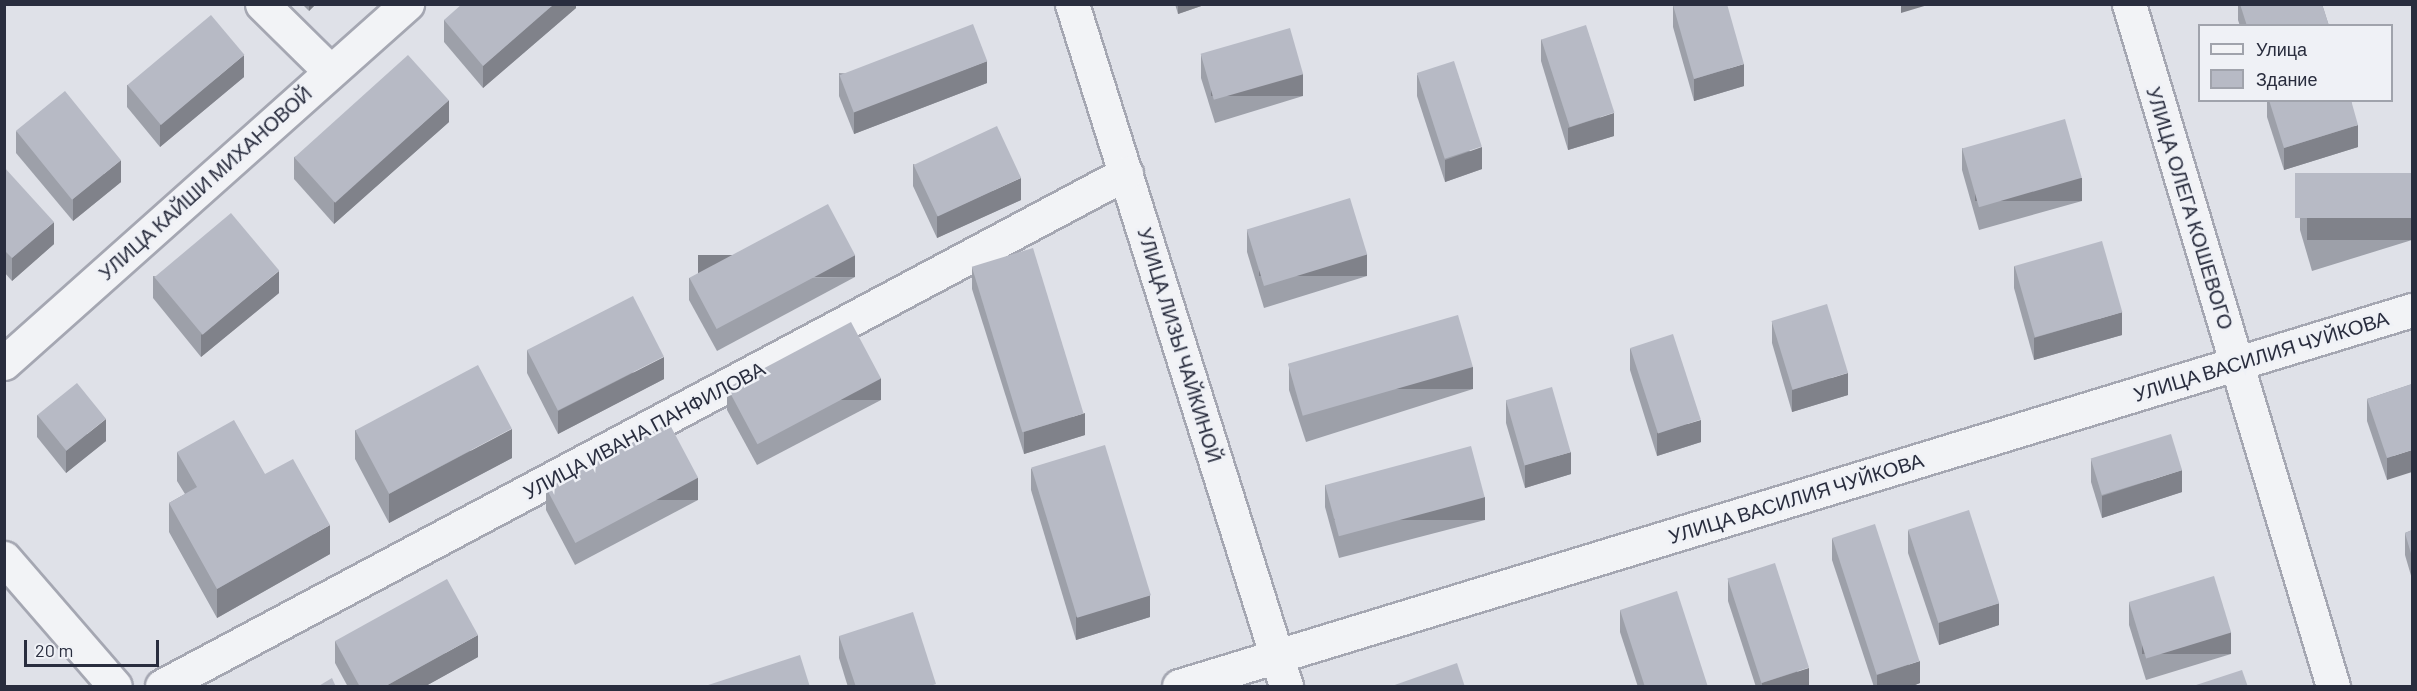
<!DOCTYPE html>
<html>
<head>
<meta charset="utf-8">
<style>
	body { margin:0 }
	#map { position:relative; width:2417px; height:691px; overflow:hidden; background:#dfe1e8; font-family:Barlow,sans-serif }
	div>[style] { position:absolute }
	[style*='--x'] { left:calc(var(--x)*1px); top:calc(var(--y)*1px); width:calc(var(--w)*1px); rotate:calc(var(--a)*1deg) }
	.roads { filter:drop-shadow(2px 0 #a5a7b2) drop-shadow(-2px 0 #a5a7b2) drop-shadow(0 2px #a5a7b2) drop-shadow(0 -2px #a5a7b2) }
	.street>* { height:33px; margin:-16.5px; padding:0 16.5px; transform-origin:16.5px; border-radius:16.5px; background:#f2f3f6 }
	.wall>* { inset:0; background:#9da0a9 }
	.shaded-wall>* { inset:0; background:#80828a; transform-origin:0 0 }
	.building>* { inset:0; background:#b7bac5; transform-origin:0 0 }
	span { translate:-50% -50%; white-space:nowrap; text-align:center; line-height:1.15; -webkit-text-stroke:5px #eff1f6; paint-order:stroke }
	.street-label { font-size:20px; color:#292d3e }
	.frame { position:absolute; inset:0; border:6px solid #292d3e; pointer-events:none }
	.legend { position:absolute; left:2198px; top:24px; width:195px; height:78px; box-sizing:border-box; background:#eff1f6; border:2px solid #a0a3ac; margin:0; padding:8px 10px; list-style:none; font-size:18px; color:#292d3e }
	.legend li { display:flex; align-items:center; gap:12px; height:30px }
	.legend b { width:30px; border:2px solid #a0a3ac }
	.scale { position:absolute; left:24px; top:640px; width:135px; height:27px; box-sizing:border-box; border:3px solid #292d3e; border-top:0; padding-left:8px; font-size:18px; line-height:21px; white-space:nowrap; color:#292d3e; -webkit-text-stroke:4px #eff1f6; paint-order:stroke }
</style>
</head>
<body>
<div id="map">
	<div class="roads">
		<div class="street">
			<i style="--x:262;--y:4;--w:95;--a:44.6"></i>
			<i style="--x:1072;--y:4;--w:715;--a:72.58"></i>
			<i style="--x:2129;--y:4;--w:712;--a:73.35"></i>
			<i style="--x:4;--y:363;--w:540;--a:-41.7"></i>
			<i style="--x:4;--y:558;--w:169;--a:49.1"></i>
			<i style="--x:162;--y:686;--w:1092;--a:-28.02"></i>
			<i style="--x:1179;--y:686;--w:1289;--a:-16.96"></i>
		</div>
	</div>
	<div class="wall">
		<i style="clip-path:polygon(302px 4px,316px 4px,309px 11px)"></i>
		<i style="clip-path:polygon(576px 4px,576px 8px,483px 88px,444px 42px,444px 20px)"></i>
		<i style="clip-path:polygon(1175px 4px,1207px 4px,1178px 14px)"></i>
		<i style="clip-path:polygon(2238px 4px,2322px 4px,2329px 26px,2240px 26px,2238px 20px)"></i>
		<i style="clip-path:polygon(1673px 5px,1744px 86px,1694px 101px,1673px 27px)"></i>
		<i style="clip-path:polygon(1541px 39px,1614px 136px,1568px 150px,1541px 61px)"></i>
		<i style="clip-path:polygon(1201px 55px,1303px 96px,1215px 123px,1201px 78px)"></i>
		<i style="clip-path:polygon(839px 73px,987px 83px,854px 134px,839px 96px)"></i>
		<i style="clip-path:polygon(1417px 74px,1482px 169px,1445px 182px,1417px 96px)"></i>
		<i style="clip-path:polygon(244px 77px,160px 147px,127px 107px,127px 85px)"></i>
		<i style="clip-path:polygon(2267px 100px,2351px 100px,2358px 147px,2284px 170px,2267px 117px)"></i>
		<i style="clip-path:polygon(449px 122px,334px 224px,294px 179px,294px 157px)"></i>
		<i style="clip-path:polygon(16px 131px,121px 182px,73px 221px,16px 153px)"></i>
		<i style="clip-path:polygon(1962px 148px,2082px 201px,1979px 230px,1962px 170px)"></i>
		<i style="clip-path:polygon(913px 164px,1021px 200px,937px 238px,913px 186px)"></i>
		<i style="clip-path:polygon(4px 167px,54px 244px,12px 281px,4px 272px)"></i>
		<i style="clip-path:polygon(2412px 173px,2412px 240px,2312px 271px,2300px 230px,2300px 208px)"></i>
		<i style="clip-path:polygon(1247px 230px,1367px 276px,1264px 308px,1247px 252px)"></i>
		<i style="clip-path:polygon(2014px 266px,2122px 335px,2034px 360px,2014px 288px)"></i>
		<i style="clip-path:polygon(972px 267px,1085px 435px,1024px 454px,972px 289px)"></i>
		<i style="clip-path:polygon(153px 276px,279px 293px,201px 357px,153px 298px)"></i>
		<i style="clip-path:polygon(855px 277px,717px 351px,689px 300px,689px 278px)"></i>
		<i style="clip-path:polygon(1772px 321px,1848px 395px,1792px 412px,1772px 343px)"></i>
		<i style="clip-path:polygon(1630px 348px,1701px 442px,1657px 456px,1630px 370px)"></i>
		<i style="clip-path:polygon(527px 350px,664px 379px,558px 434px,527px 373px)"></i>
		<i style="clip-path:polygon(1289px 368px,1473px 389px,1306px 442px,1289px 390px)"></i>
		<i style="clip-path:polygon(2412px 384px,2387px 480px,2367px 421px,2367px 399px)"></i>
		<i style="clip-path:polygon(727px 388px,881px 400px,757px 465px,727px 410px)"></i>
		<i style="clip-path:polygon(1506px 400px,1571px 474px,1525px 488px,1506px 423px)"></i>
		<i style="clip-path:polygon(37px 415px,106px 441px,66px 473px,37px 437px)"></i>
		<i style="clip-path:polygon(355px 430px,512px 458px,389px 523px,355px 459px)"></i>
		<i style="clip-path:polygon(177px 452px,265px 474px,330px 554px,217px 618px,169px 532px,169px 503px,185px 494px,177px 481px)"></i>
		<i style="clip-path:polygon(2091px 460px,2182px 492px,2102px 518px,2091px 482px)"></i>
		<i style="clip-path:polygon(1031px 468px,1150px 617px,1076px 640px,1031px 490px)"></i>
		<i style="clip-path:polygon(1325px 485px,1485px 520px,1339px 558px,1325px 507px)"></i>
		<i style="clip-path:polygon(546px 488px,698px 500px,575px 565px,546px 510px)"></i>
		<i style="clip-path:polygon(1908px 530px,1999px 625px,1939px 645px,1908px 553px)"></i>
		<i style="clip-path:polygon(2412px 530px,2412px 579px,2405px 555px,2405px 533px)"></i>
		<i style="clip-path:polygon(1832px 538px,1920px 683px,1910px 687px,1874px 687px,1832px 560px)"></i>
		<i style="clip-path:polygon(1728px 579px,1809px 687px,1756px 687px,1728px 601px)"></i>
		<i style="clip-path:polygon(2129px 602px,2231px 654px,2146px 680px,2129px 625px)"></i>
		<i style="clip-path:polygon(1620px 610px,1708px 687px,1638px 687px,1620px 632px)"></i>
		<i style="clip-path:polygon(839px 636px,936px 687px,848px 687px,839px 658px)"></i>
		<i style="clip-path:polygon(335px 641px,478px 657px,424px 687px,348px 687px,335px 663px)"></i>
	</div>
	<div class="shaded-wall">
		<i style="clip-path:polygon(309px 4px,316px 4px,309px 11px)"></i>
		<i style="clip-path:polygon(554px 4px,576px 4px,576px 8px,483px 88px,483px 66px)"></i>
		<i style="clip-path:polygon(1178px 4px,1207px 4px,1178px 14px)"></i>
		<i style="clip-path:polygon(1901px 4px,1931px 4px,1901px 13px)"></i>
		<i style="clip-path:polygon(244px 55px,244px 77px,160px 147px,160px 125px)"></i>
		<i style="clip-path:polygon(987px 61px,987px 83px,854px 134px,854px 111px)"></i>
		<i style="clip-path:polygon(1744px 64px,1744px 86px,1694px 101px,1694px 79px)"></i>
		<i style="left:1303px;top:74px;width:22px;height:92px;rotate:90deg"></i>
		<i style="clip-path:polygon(449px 100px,449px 122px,334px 224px,334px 202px)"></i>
		<i style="clip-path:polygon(1614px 113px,1614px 136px,1568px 150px,1568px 128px)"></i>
		<i style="clip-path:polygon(2358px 125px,2358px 147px,2284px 170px,2284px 148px)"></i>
		<i style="clip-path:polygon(1482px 147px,1482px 169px,1445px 182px,1445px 160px)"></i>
		<i style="clip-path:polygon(121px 160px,121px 182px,73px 221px,73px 199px)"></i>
		<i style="clip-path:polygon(1021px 178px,1021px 200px,937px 238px,937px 216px)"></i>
		<i style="left:2082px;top:178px;width:23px;height:107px;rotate:90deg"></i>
		<i style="left:2412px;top:218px;width:22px;height:105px;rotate:90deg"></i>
		<i style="clip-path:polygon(54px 222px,54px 244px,12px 281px,12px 258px)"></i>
		<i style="left:1367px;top:254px;width:22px;height:108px;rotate:90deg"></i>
		<i style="left:855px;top:255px;width:22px;height:157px;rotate:90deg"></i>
		<i style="clip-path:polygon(279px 271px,279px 293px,201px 357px,201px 335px)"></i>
		<i style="clip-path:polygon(2122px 312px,2122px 335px,2034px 360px,2034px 338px)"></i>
		<i style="clip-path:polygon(664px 357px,664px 379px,558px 434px,558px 411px)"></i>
		<i style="left:1473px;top:367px;width:22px;height:175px;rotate:90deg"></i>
		<i style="clip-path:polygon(1848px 373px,1848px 395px,1792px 412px,1792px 390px)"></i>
		<i style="left:881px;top:378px;width:22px;height:140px;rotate:90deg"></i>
		<i style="clip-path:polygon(1085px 413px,1085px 435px,1024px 454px,1024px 432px)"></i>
		<i style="clip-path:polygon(106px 419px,106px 441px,66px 473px,66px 451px)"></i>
		<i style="clip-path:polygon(1701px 420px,1701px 442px,1657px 456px,1657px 433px)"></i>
		<i style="clip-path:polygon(512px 429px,512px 458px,389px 523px,389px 494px)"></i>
		<i style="clip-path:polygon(2412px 450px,2412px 472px,2387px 480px,2387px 458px)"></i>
		<i style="clip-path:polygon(1571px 452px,1571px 474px,1525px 488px,1525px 465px)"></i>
		<i style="clip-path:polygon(2182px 470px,2182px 492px,2102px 518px,2102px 496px)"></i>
		<i style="left:698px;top:478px;width:22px;height:139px;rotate:90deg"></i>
		<i style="left:1485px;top:497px;width:23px;height:151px;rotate:90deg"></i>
		<i style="clip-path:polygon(330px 525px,330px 554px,217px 618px,217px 589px)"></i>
		<i style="clip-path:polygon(1150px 595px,1150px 617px,1076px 640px,1076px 617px)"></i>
		<i style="clip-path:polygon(1999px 603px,1999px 625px,1939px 645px,1939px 622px)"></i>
		<i style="left:2231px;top:632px;width:22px;height:89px;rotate:90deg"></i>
		<i style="clip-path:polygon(478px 635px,478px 657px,424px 687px,384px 687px)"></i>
		<i style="clip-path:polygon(1920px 661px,1920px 683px,1910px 687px,1877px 687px,1877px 675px)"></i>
		<i style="clip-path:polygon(1809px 668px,1809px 687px,1762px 687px,1762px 683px)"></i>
	</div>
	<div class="building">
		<i style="clip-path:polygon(462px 4px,554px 4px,483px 66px,444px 20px)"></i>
		<i style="clip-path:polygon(1674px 4px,1727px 4px,1744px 64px,1694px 79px,1673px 5px)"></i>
		<i style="clip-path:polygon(2240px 4px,2322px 4px,2329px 26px,2247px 26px)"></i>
		<i style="left:211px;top:15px;width:52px;height:109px;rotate:50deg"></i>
		<i style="left:973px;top:24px;width:40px;height:143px;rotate:69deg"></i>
		<i style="left:1586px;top:25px;width:92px;height:47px;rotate:72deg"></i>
		<i style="left:1290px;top:28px;width:48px;height:93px;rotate:74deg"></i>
		<i style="left:408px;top:55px;width:61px;height:153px;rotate:48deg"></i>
		<i style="left:1454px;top:61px;width:90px;height:39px;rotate:72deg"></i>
		<i style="left:65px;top:91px;width:89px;height:63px;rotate:51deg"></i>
		<i style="clip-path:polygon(2269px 100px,2351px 100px,2358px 125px,2284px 148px)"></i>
		<i style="left:2065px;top:119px;width:61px;height:107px;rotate:74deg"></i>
		<i style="left:997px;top:126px;width:57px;height:92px;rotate:65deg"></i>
		<i style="clip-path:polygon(4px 167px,54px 222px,12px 258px,4px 250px)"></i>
		<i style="left:2412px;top:173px;width:45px;height:117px;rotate:90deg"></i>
		<i style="left:1350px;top:198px;width:59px;height:108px;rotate:73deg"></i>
		<i style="left:828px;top:204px;width:58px;height:157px;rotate:62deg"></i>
		<i style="left:231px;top:213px;width:75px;height:100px;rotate:50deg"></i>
		<i style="left:2102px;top:241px;width:74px;height:91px;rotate:74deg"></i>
		<i style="left:1033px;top:248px;width:173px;height:64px;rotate:73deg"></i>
		<i style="left:633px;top:296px;width:68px;height:119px;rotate:63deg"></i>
		<i style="left:1827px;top:304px;width:72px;height:58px;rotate:73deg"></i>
		<i style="left:1458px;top:315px;width:54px;height:177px;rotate:74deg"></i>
		<i style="left:851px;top:322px;width:64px;height:140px;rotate:62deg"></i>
		<i style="left:1673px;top:334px;width:90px;height:45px;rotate:72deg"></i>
		<i style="left:478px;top:365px;width:72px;height:139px;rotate:62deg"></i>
		<i style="left:77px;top:383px;width:46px;height:51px;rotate:51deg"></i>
		<i style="clip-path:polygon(2412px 384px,2412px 450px,2387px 458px,2367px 399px)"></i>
		<i style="left:1552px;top:387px;width:68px;height:48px;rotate:74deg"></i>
		<i style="clip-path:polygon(234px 420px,265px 474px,293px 459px,330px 525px,217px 589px,169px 503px,197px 487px,177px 452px)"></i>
		<i style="left:669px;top:423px;width:62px;height:139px;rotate:62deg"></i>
		<i style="left:2171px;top:434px;width:38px;height:84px;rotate:73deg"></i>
		<i style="left:1105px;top:445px;width:157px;height:77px;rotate:73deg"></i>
		<i style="left:1471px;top:446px;width:53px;height:151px;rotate:75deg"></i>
		<i style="left:1969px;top:510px;width:98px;height:64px;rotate:72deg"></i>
		<i style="left:1875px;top:524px;width:144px;height:45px;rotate:72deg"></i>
		<i style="clip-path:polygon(2412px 530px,2412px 557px,2405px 533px)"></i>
		<i style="left:1775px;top:563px;width:110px;height:50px;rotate:72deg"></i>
		<i style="left:2214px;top:576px;width:59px;height:89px;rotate:73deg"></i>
		<i style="clip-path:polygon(447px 579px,478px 635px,384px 687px,360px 687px,335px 641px)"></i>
		<i style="clip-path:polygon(1677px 591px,1708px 687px,1645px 687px,1620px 610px)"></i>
		<i style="clip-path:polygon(913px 612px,936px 684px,927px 687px,856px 687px,839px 636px)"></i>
		<i style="clip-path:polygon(800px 655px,810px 687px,702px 687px)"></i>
		<i style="clip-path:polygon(1457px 663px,1465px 687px,1389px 687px)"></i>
		<i style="clip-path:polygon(2242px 670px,2248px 687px,2190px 687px)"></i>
		<i style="clip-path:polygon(332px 678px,336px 687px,317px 687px)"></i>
	</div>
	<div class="street-label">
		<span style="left:205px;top:183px;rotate:-42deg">УЛИЦА КАЙШИ МИХАНОВОЙ</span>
		<span style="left:2190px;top:208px;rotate:73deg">УЛИЦА ОЛЕГА КОШЕВОГО</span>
		<span style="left:1180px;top:345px;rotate:73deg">УЛИЦА ЛИЗЫ ЧАЙКИНОЙ</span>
		<span style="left:2261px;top:356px;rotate:-17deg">УЛИЦА ВАСИЛИЯ ЧУЙКОВА</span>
		<span style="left:644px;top:430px;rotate:-28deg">УЛИЦА ИВАНА ПАНФИЛОВА</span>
		<span style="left:1796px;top:498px;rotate:-17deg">УЛИЦА ВАСИЛИЯ ЧУЙКОВА</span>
	</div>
	<div class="frame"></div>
	<ul class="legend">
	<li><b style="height:8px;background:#f2f3f6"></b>Улица</li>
	<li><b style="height:16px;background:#b7bac5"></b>Здание</li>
	</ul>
	<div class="scale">20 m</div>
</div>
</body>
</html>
